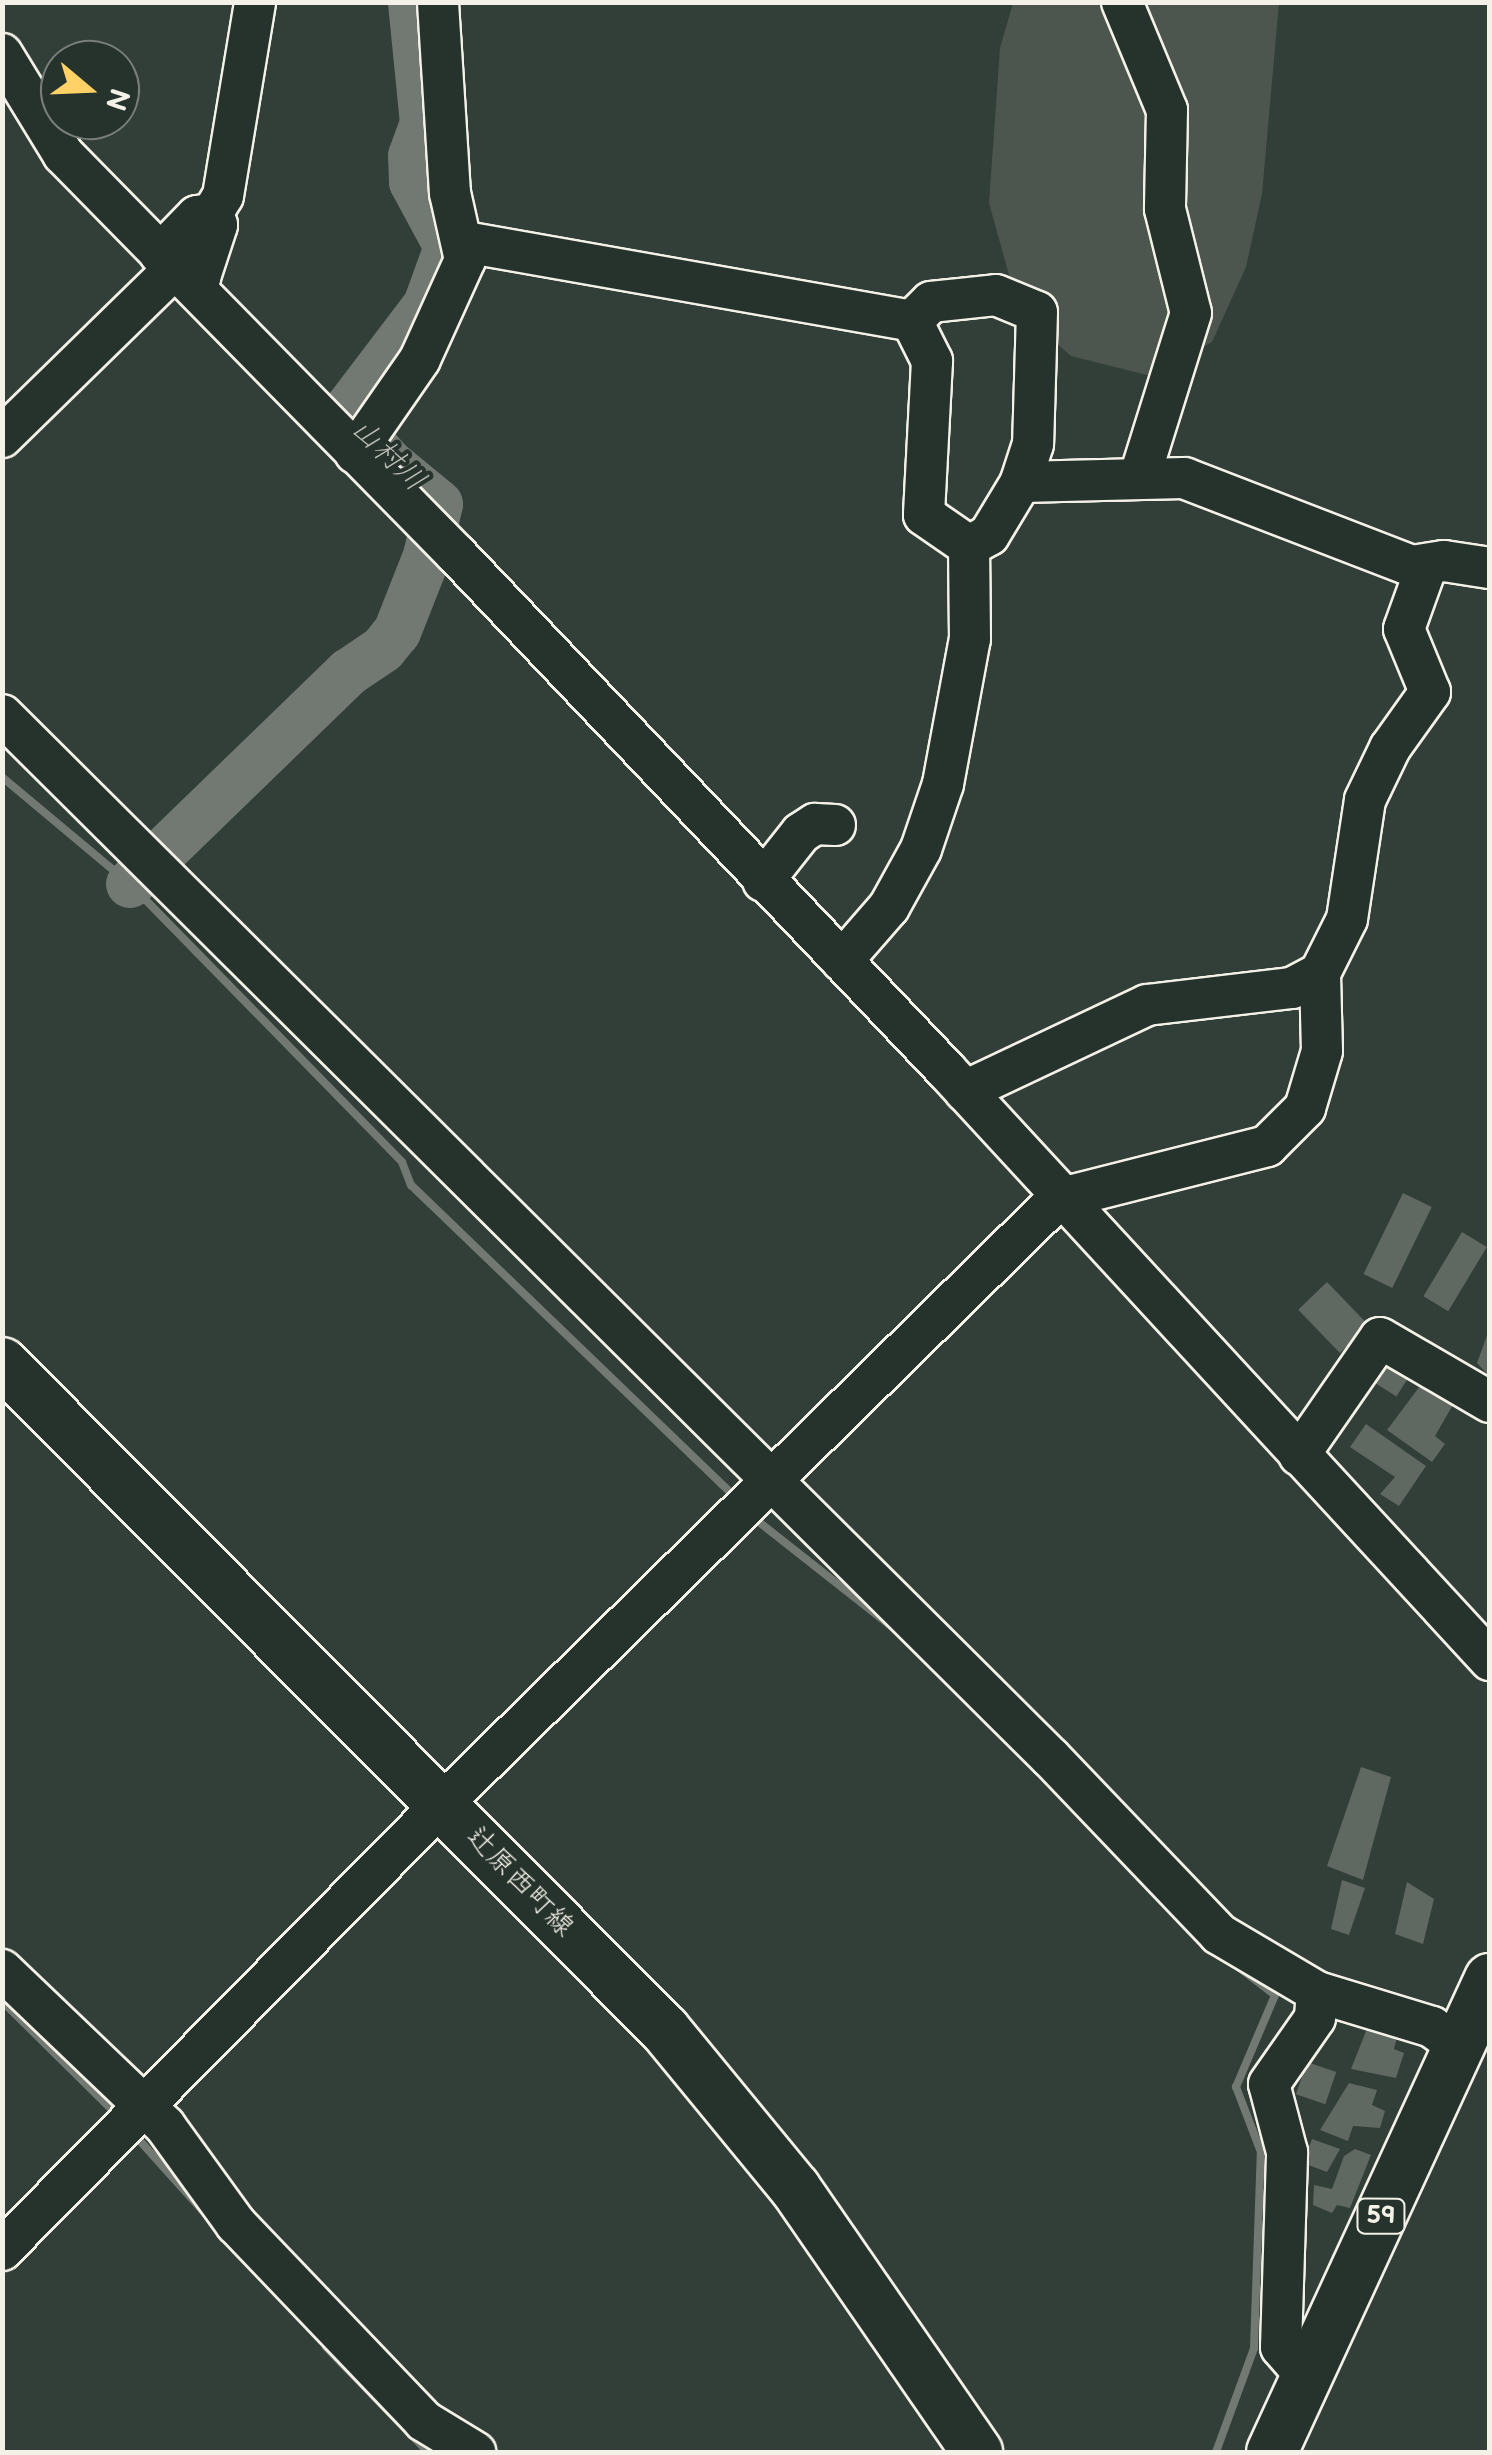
<!DOCTYPE html>
<html>
<head>
<meta charset="utf-8">
<style>
	body { margin:0 }
	#map { position:relative; width:1492px; height:2455px; overflow:hidden; background:#323e38; font-family:"Balsamiq Sans","Klee One",sans-serif }
	div>[style] { position:absolute }
	[style*='--x'] { left:calc(var(--x)*1px); top:calc(var(--y)*1px); width:calc(var(--w)*1px); rotate:calc(var(--a)*1deg) }
	.green>* { inset:0; background:#4c564f }
	.stream>* { height:8px; margin:-4px; padding:0 4px; transform-origin:4px; border-radius:4px; background:#727972 }
	.river>* { height:48px; margin:-24px; padding:0 24px; transform-origin:24px; border-radius:24px; background:#727972 }
	.building>* { inset:0; background:#5f6861; transform-origin:0 0 }
	.roads { filter:drop-shadow(2px 0 #f4f1e8) drop-shadow(-2px 0 #f4f1e8) drop-shadow(0 2px #f4f1e8) drop-shadow(0 -2px #f4f1e8) }
	.minor>* { height:40px; margin:-20px; padding:0 20px; transform-origin:20px; border-radius:20px; background:#26332d }
	.major>* { height:50px; margin:-25px; padding:0 25px; transform-origin:25px; border-radius:25px; background:#26332d }
	span { translate:-50% -50%; white-space:nowrap; text-align:center; line-height:1.15; -webkit-text-stroke:8px #26332d; paint-order:stroke }
	.shield-label span { padding:2px 8px; background:#26332d; border:2px solid; border-radius:8px; -webkit-text-stroke-width:0 }
	.shield-label { font-size:25px; color:#f4f1e8; font-weight:700 }
	.street-label { font-size:28px; color:#f4f1e8 }
	.water-label { font-size:30px; color:#babbb3; font-style:italic }
	.frame { position:absolute; inset:0; border:5px solid #f4f1e8; pointer-events:none }
	.north { position:absolute; left:40px; top:40px; width:100px; height:100px; box-sizing:border-box; background:#26332d; border:2px solid #787f78; border-radius:50%; rotate:109deg; font-size:28px; font-weight:700; line-height:40px; text-align:center; color:#f4f1e8 }
	.north::after { content:''; display:block; margin:auto; width:35px; height:45px; background:#ffd166; clip-path:polygon(50% 0,100% 100%,50% 72%,0 100%) }
</style>
</head>
<body>
<div id="map">
	<div class="green">
		<i style="clip-path:polygon(1013px 3px,1279px 3px,1262px 194px,1246px 267px,1212px 342px,1151px 376px,1071px 356px,1019px 311px,989px 203px,1000px 48px)"></i>
	</div>
	<div class="stream">
		<i style="--x:2;--y:777;--w:167;--a:39.9"></i>
		<i style="--x:130;--y:884;--w:389;--a:45.6"></i>
		<i style="--x:402;--y:1162;--w:25;--a:69"></i>
		<i style="--x:411;--y:1185;--w:450;--a:43.9"></i>
		<i style="--x:750;--y:1515;--w:186;--a:38.2"></i>
		<i style="--x:2;--y:2001;--w:161;--a:44.7"></i>
		<i style="--x:132;--y:2132;--w:106;--a:48.1"></i>
		<i style="--x:326;--y:2347;--w:146;--a:45.8"></i>
		<i style="--x:1216;--y:2452;--w:111;--a:-69.9"></i>
		<i style="--x:1254;--y:2348;--w:196;--a:-88"></i>
		<i style="--x:1261;--y:2152;--w:70;--a:-111"></i>
		<i style="--x:1236;--y:2087;--w:100;--a:-67"></i>
		<i style="--x:1275;--y:1995;--w:43;--a:-142.6"></i>
	</div>
	<div class="river">
		<i style="--x:130;--y:884;--w:305;--a:-44.1"></i>
		<i style="--x:349;--y:672;--w:41;--a:-34.1"></i>
		<i style="--x:383;--y:649;--w:22;--a:-51"></i>
		<i style="--x:397;--y:632;--w:82;--a:-68.5"></i>
		<i style="--x:427;--y:556;--w:53;--a:-77"></i>
		<i style="--x:439;--y:504;--w:65;--a:-140.6"></i>
		<i style="--x:389;--y:463;--w:67;--a:-131.3"></i>
		<i style="--x:345;--y:413;--w:136;--a:-52.8"></i>
		<i style="--x:427;--y:305;--w:62;--a:-70.1"></i>
		<i style="--x:448;--y:247;--w:74;--a:-118.3"></i>
		<i style="--x:413;--y:182;--w:26;--a:-92"></i>
		<i style="--x:412;--y:156;--w:35;--a:-70"></i>
		<i style="--x:424;--y:123;--w:122;--a:-95.7"></i>
	</div>
	<div class="building">
		<i style="left:1403px;top:1193px;width:32px;height:90px;rotate:26deg"></i>
		<i style="left:1462px;top:1232px;width:29px;height:75px;rotate:31deg"></i>
		<i style="left:1327px;top:1282px;width:60px;height:40px;rotate:46deg"></i>
		<i style="clip-path:polygon(1489px 1330px,1490px 1330px,1490px 1377px,1477px 1363px)"></i>
		<i style="left:1384px;top:1358px;width:31px;height:26px;rotate:32deg"></i>
		<i style="clip-path:polygon(1423px 1382px,1454px 1403px,1435px 1436px,1445px 1444px,1432px 1462px,1387px 1430px)"></i>
		<i style="clip-path:polygon(1366px 1424px,1426px 1466px,1399px 1506px,1380px 1494px,1395px 1477px,1350px 1447px)"></i>
		<i style="clip-path:polygon(1361px 1767px,1391px 1777px,1363px 1880px,1327px 1866px)"></i>
		<i style="clip-path:polygon(1342px 1880px,1365px 1888px,1349px 1935px,1331px 1929px)"></i>
		<i style="clip-path:polygon(1407px 1882px,1434px 1899px,1423px 1944px,1395px 1934px)"></i>
		<i style="clip-path:polygon(1370px 2021px,1399px 2029px,1394px 2049px,1404px 2053px,1396px 2078px,1351px 2069px)"></i>
		<i style="left:1307px;top:2062px;width:31px;height:34px;rotate:19deg"></i>
		<i style="clip-path:polygon(1349px 2083px,1377px 2090px,1372px 2105px,1385px 2111px,1380px 2128px,1353px 2126px,1348px 2141px,1320px 2130px)"></i>
		<i style="clip-path:polygon(1312px 2139px,1340px 2149px,1327px 2172px,1303px 2163px)"></i>
		<i style="clip-path:polygon(1355px 2149px,1371px 2155px,1350px 2208px,1337px 2205px,1332px 2213px,1313px 2205px,1314px 2185px,1332px 2189px,1344px 2156px)"></i>
	</div>
	<div class="roads">
		<div class="minor">
			<i style="--x:1122;--y:2;--w:117;--a:67.4"></i>
			<i style="--x:1167;--y:110;--w:99;--a:91.2"></i>
			<i style="--x:1165;--y:209;--w:107;--a:76"></i>
			<i style="--x:1191;--y:313;--w:171;--a:107.4"></i>
			<i style="--x:2;--y:54;--w:117;--a:58.6"></i>
			<i style="--x:63;--y:154;--w:561;--a:45.51"></i>
			<i style="--x:456;--y:554;--w:712;--a:46.48"></i>
			<i style="--x:946;--y:1070;--w:803;--a:47.32"></i>
			<i style="--x:465;--y:242;--w:454;--a:10"></i>
			<i style="--x:160;--y:254;--w:53;--a:-45.8"></i>
			<i style="--x:197;--y:216;--w:15;--a:-8"></i>
			<i style="--x:212;--y:214;--w:21;--a:-59"></i>
			<i style="--x:223;--y:196;--w:197;--a:-80.6"></i>
			<i style="--x:172;--y:271;--w:29;--a:12"></i>
			<i style="--x:200;--y:277;--w:55;--a:-71.9"></i>
			<i style="--x:217;--y:225;--w:12;--a:-114"></i>
			<i style="--x:912;--y:321;--w:27;--a:-45"></i>
			<i style="--x:931;--y:302;--w:65;--a:-6.1"></i>
			<i style="--x:996;--y:295;--w:44;--a:22.5"></i>
			<i style="--x:1037;--y:312;--w:132;--a:91.7"></i>
			<i style="--x:1033;--y:444;--w:40;--a:108"></i>
			<i style="--x:1021;--y:482;--w:62;--a:121.1"></i>
			<i style="--x:989;--y:535;--w:23;--a:151"></i>
			<i style="--x:912;--y:321;--w:45;--a:63.4"></i>
			<i style="--x:932;--y:361;--w:154;--a:93"></i>
			<i style="--x:924;--y:515;--w:55;--a:34.6"></i>
			<i style="--x:2;--y:437;--w:238;--a:-44.3"></i>
			<i style="--x:355;--y:453;--w:114;--a:-55.3"></i>
			<i style="--x:420;--y:359;--w:109;--a:-65.6"></i>
			<i style="--x:465;--y:260;--w:69;--a:-102.6"></i>
			<i style="--x:450;--y:193;--w:191;--a:-93.6"></i>
			<i style="--x:1021;--y:482;--w:163;--a:-1.4"></i>
			<i style="--x:1184;--y:478;--w:244;--a:21.1"></i>
			<i style="--x:1412;--y:566;--w:32;--a:-9"></i>
			<i style="--x:1444;--y:561;--w:47;--a:8.7"></i>
			<i style="--x:2;--y:715;--w:1479;--a:44.84"></i>
			<i style="--x:1051;--y:1758;--w:243;--a:46.3"></i>
			<i style="--x:1219;--y:1934;--w:114;--a:30.6"></i>
			<i style="--x:1317;--y:1992;--w:120;--a:16.9"></i>
			<i style="--x:1432;--y:2027;--w:32;--a:36"></i>
			<i style="--x:763;--y:881;--w:61;--a:-51.6"></i>
			<i style="--x:801;--y:833;--w:17;--a:-33"></i>
			<i style="--x:815;--y:824;--w:20;--a:3"></i>
			<i style="--x:842;--y:961;--w:72;--a:-49"></i>
			<i style="--x:889;--y:907;--w:66;--a:-61.1"></i>
			<i style="--x:921;--y:849;--w:69;--a:-71.3"></i>
			<i style="--x:943;--y:784;--w:147;--a:-79.5"></i>
			<i style="--x:970;--y:639;--w:93;--a:-90.6"></i>
			<i style="--x:965;--y:1091;--w:201;--a:-25.3"></i>
			<i style="--x:1147;--y:1005;--w:146;--a:-6.7"></i>
			<i style="--x:1292;--y:988;--w:32;--a:-28"></i>
			<i style="--x:1299;--y:1455;--w:142;--a:-55.3"></i>
			<i style="--x:1380;--y:1338;--w:127;--a:30.2"></i>
			<i style="--x:2;--y:1970;--w:226;--a:43.7"></i>
			<i style="--x:165;--y:2126;--w:121;--a:54.1"></i>
			<i style="--x:236;--y:2224;--w:272;--a:46.3"></i>
			<i style="--x:424;--y:2421;--w:60;--a:31.3"></i>
			<i style="--x:2;--y:2250;--w:628;--a:-45.39"></i>
			<i style="--x:443;--y:1803;--w:862;--a:-44.48"></i>
			<i style="--x:1058;--y:1199;--w:216;--a:-14.2"></i>
			<i style="--x:1267;--y:1146;--w:54;--a:-45"></i>
			<i style="--x:1305;--y:1108;--w:59;--a:-73.4"></i>
			<i style="--x:1322;--y:1051;--w:78;--a:-91.5"></i>
			<i style="--x:1320;--y:973;--w:60;--a:-63.4"></i>
			<i style="--x:1347;--y:919;--w:120;--a:-81.4"></i>
			<i style="--x:1365;--y:800;--w:58;--a:-64.3"></i>
			<i style="--x:1390;--y:748;--w:69;--a:-54.5"></i>
			<i style="--x:1430;--y:692;--w:68;--a:-112.4"></i>
			<i style="--x:1404;--y:629;--w:68;--a:-70.2"></i>
			<i style="--x:1308;--y:2378;--w:41;--a:-131.1"></i>
			<i style="--x:1281;--y:2347;--w:195;--a:-88.2"></i>
			<i style="--x:1287;--y:2152;--w:70;--a:-104.8"></i>
			<i style="--x:1269;--y:2084;--w:80;--a:-55.1"></i>
			<i style="--x:1315;--y:2018;--w:26;--a:-86"></i>
		</div>
		<div class="major">
			<i style="--x:2;--y:1363;--w:940;--a:45.17"></i>
			<i style="--x:665;--y:2030;--w:205;--a:50.6"></i>
			<i style="--x:795;--y:2188;--w:321;--a:55.4"></i>
			<i style="--x:1272;--y:2452;--w:521;--a:-65.26"></i>
		</div>
	</div>
	<div class="shield-label">
		<span style="left:1381px;top:2216px">59</span>
	</div>
	<div class="street-label">
		<span style="left:520px;top:1882px;rotate:46deg">辻原西町線</span>
	</div>
	<div class="water-label">
		<span style="left:388px;top:455px;rotate:44deg">山村川</span>
	</div>
	<div class="frame"></div>
	<div class="north">N</div>
</div>
</body>
</html>
